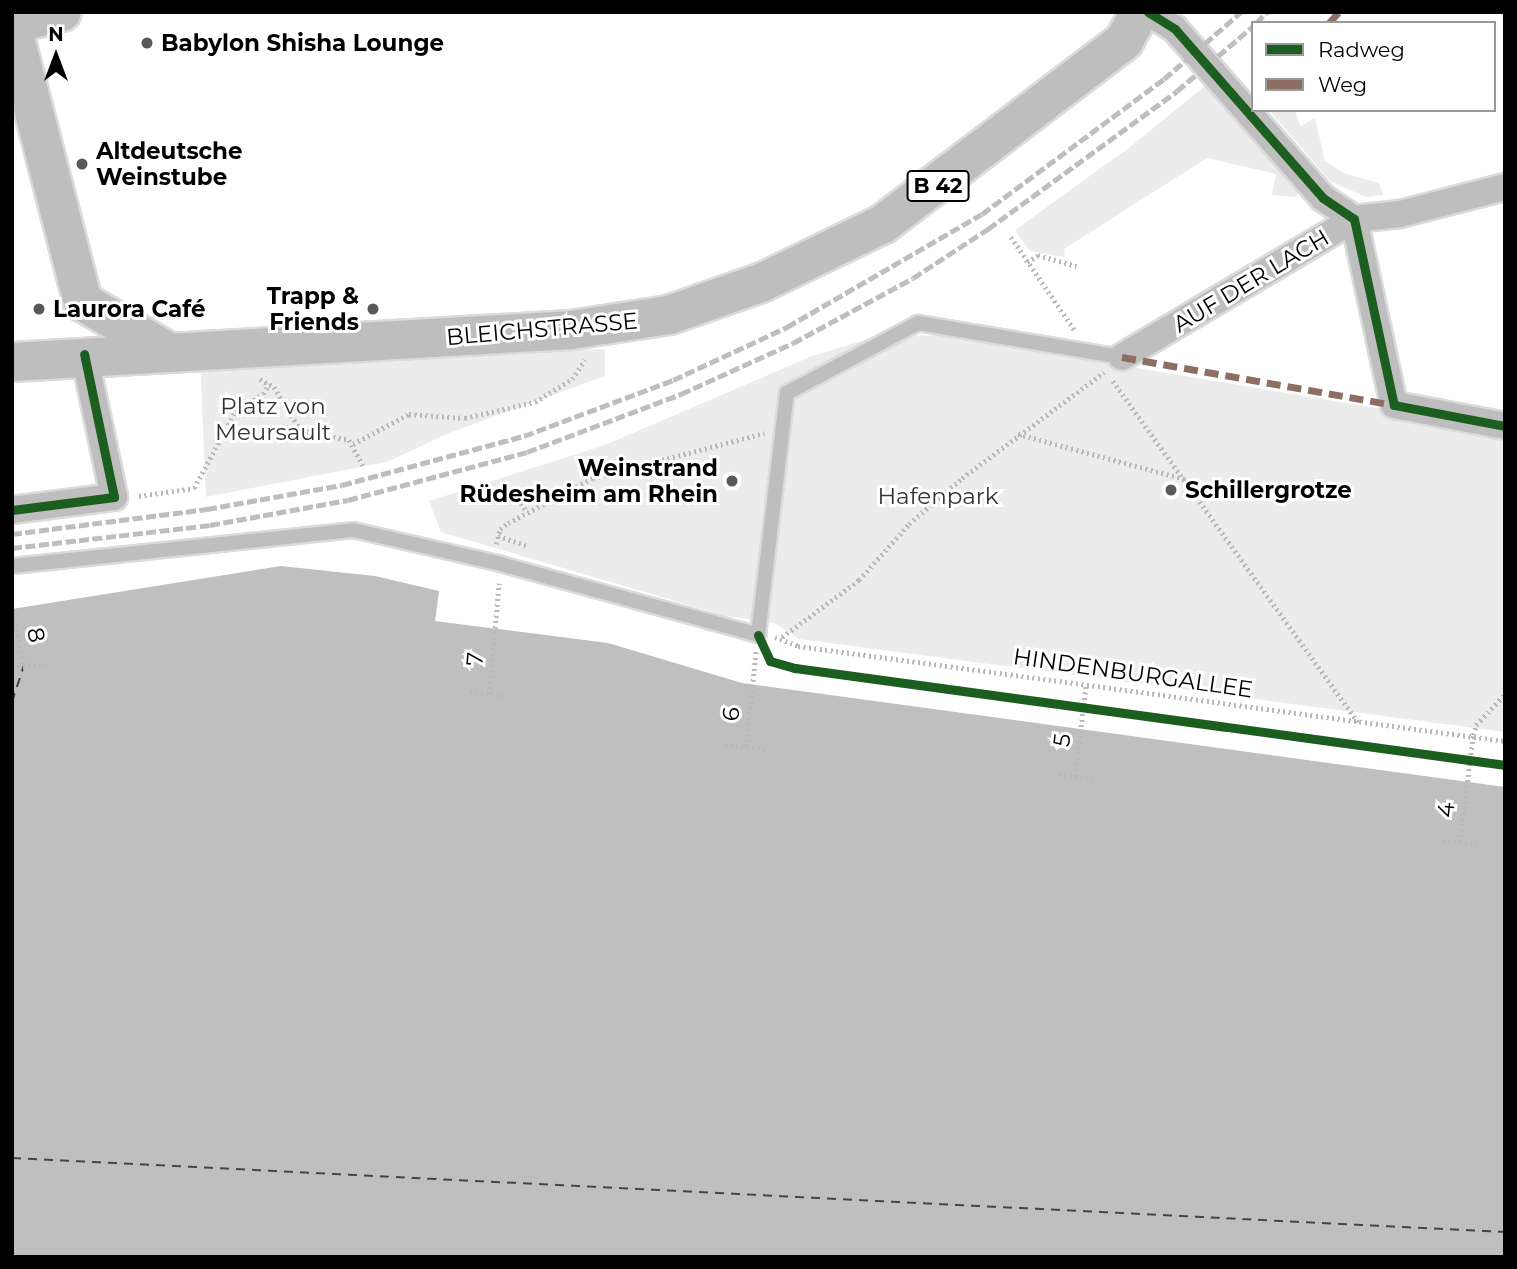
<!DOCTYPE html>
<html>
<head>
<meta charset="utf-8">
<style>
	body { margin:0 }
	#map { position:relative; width:1517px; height:1269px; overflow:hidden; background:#fff; font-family:Montserrat,sans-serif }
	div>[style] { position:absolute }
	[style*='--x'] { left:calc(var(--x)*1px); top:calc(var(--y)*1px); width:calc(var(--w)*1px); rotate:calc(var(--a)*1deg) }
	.green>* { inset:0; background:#ececec }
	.water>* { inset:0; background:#bfbfbf }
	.ferry>* { height:2px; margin-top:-1px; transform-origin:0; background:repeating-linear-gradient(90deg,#444 0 9px,transparent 0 16px) }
	.path>* { height:4.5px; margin-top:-2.25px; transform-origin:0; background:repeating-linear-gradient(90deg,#b9b9b9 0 2px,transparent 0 5.5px) }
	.roads { filter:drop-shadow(2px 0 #dbdbdb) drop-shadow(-2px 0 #dbdbdb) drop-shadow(0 2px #dbdbdb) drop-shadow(0 -2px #dbdbdb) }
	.lane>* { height:14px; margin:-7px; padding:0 7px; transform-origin:7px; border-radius:7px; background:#bebebe }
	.street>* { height:26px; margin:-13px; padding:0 13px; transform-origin:13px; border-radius:13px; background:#bebebe }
	.primary>* { height:38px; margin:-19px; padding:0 19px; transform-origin:19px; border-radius:19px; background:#bebebe }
	.rail>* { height:5px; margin-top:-2.5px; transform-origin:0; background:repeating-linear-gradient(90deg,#bebebe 0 10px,transparent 0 13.5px) }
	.quiet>* { height:7px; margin-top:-3.5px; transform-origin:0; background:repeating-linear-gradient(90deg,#8d6e63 0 14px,transparent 0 21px) }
	.cycleway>* { height:9px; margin:-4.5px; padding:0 4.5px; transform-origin:4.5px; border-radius:4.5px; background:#1b5e20 }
	.dots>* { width:19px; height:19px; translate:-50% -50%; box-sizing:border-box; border:4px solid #fff; border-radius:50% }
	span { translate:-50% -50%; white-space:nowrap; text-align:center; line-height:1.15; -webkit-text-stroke:6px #fff; paint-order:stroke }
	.shield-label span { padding:2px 5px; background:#fff; border:2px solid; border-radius:5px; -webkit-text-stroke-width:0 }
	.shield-label { font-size:21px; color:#000; font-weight:700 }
	.poi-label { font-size:23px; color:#000; font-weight:700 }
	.left { translate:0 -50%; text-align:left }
	.right { translate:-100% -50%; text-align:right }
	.street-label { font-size:23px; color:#000 }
	.park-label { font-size:23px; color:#333 }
	.frame { position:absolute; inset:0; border:14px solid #000; pointer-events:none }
	.legend { position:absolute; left:1251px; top:21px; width:245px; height:91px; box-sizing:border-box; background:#fff; border:2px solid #999; margin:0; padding:9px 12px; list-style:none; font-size:21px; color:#000 }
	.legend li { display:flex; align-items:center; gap:14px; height:35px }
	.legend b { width:35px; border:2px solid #999 }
	.north { position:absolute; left:21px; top:21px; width:70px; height:70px; -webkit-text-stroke:5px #fff; paint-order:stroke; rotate:0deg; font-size:19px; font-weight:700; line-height:28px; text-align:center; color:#000 }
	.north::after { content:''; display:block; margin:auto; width:24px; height:32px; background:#000; clip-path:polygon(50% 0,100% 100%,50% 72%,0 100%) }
</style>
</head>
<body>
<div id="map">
	<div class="green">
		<i style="clip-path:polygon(1206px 85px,1300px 191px,1296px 197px,1272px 195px,1276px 174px,1207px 158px,1064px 249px,1065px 257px,1030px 251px,1015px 230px,1130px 147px)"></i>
		<i style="clip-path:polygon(1269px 110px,1295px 110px,1300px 126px,1315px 118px,1325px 161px,1346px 174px,1379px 183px,1383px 195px,1366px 197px,1330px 181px)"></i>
		<i style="clip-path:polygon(940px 335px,1382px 409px,1505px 442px,1505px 732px,799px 639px,775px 623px,726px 616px,441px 532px,429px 501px,605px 445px,812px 356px,875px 337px)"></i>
		<i style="clip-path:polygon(605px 349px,605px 376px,449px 433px,387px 462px,206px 497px,200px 358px)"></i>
	</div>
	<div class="water">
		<i style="clip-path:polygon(281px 566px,375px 576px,439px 591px,435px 621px,608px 643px,742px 683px,1505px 787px,1505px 1257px,12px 1257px,12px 609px)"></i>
	</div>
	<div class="ferry">
		<i style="--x:12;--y:702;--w:38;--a:-72"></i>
		<i style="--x:12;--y:1158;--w:1495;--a:2.84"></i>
	</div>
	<div class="path">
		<i style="--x:1011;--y:237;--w:112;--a:55.6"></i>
		<i style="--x:1027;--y:262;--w:13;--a:-32"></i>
		<i style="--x:1038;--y:255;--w:40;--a:16"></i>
		<i style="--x:260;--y:379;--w:16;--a:30"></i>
		<i style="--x:274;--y:387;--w:51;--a:57.9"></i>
		<i style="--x:301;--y:430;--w:49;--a:11.8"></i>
		<i style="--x:349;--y:440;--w:29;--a:61"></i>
		<i style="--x:1113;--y:381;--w:420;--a:54.3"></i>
		<i style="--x:1018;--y:434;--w:173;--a:15.1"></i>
		<i style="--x:353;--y:444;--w:64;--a:-28.2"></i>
		<i style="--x:409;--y:414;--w:56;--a:4.1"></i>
		<i style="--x:465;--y:418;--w:72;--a:-12.9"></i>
		<i style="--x:535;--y:402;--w:44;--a:-31.9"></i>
		<i style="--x:572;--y:379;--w:23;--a:-56"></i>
		<i style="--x:515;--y:494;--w:22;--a:56"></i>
		<i style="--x:139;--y:496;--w:56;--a:-8.3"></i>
		<i style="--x:194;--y:488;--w:86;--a:-61.7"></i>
		<i style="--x:235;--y:412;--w:33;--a:-33"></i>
		<i style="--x:263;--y:394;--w:12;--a:-59"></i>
		<i style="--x:498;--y:536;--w:33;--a:18"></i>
		<i style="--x:496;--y:544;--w:16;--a:-75"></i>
		<i style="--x:500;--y:529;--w:10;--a:-37"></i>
		<i style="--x:508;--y:523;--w:96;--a:-27.9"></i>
		<i style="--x:593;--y:478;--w:177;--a:-14.7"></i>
		<i style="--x:12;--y:608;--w:59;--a:78.3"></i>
		<i style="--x:775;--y:637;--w:25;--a:21"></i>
		<i style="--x:798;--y:646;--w:713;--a:7.65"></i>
		<i style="--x:782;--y:637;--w:96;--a:-36.5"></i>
		<i style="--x:859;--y:580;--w:75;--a:-48.2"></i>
		<i style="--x:909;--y:524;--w:70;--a:-41"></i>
		<i style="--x:962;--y:478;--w:177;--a:-36.7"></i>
		<i style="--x:12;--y:668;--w:34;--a:-8"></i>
		<i style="--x:470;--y:691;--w:36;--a:8"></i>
		<i style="--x:489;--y:694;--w:111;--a:-84.9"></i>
		<i style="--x:725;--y:745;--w:42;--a:5.4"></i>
		<i style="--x:746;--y:747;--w:97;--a:-84.1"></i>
		<i style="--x:1059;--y:774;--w:37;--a:8"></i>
		<i style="--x:1075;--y:776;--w:93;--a:-83.2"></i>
		<i style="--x:1443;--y:840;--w:34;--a:7"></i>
		<i style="--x:1460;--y:842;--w:108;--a:-83.1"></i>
		<i style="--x:1473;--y:735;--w:10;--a:-73"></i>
		<i style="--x:1476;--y:725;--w:42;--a:-46.9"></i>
	</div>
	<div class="roads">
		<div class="lane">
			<i style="--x:12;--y:566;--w:343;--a:-6"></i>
			<i style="--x:353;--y:530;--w:152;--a:12.9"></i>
			<i style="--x:501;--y:564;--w:267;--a:15.4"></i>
			<i style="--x:758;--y:635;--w:244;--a:-83.2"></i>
			<i style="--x:787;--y:393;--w:149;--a:-28.1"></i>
			<i style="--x:918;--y:323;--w:207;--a:9.5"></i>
		</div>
		<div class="street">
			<i style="--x:1148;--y:12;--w:32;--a:32"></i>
			<i style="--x:1175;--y:29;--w:225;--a:48.8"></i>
			<i style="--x:1323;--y:198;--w:37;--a:34"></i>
			<i style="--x:1354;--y:219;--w:190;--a:77.9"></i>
			<i style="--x:1394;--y:405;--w:113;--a:10.7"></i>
			<i style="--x:1122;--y:357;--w:270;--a:-30.7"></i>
			<i style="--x:1354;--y:219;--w:46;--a:-6.2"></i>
			<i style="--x:1400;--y:214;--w:108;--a:-14.4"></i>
			<i style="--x:12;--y:510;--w:103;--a:-7.3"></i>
			<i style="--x:114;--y:497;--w:146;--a:-101.8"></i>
		</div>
		<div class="primary">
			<i style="--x:12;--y:24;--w:51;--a:-13.5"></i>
			<i style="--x:12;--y:26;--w:285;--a:75.6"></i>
			<i style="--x:83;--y:302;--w:95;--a:30.3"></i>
			<i style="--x:12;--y:362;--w:560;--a:-3.28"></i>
			<i style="--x:571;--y:330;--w:99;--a:-8.7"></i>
			<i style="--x:669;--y:315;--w:100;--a:-19.3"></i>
			<i style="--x:763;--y:282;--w:133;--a:-25.8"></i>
			<i style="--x:883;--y:224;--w:303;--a:-37.2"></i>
			<i style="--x:1124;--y:41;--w:33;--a:-61"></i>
		</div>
	</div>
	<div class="rail">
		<i style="--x:1256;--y:23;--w:16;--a:-45"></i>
		<i style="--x:12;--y:534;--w:197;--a:-7.3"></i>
		<i style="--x:207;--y:509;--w:137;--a:-10.1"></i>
		<i style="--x:342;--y:485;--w:188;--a:-15.1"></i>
		<i style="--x:524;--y:436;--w:159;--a:-20.6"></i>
		<i style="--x:673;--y:380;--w:126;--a:-24.9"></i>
		<i style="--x:787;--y:327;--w:225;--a:-30.1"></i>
		<i style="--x:982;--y:214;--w:227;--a:-36.6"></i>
		<i style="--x:1164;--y:79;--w:102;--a:-41"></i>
		<i style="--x:12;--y:548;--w:199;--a:-6.6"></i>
		<i style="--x:210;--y:525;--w:140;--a:-10.3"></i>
		<i style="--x:348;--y:500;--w:185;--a:-15"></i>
		<i style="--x:527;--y:452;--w:165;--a:-20.6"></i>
		<i style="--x:681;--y:394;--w:123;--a:-24.5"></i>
		<i style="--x:793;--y:343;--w:136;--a:-28.4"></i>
		<i style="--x:913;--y:278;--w:90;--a:-33.2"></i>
		<i style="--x:988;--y:229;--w:234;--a:-36.1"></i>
		<i style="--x:1177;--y:91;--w:100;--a:-40.5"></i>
	</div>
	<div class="quiet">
		<i style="--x:1329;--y:23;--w:15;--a:-48"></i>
		<i style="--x:1122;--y:357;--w:276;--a:10"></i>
	</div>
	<div class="cycleway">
		<i style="--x:1148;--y:12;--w:32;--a:32"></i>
		<i style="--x:1175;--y:29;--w:225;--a:48.8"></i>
		<i style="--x:1323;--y:198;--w:37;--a:34"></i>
		<i style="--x:1354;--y:219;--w:190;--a:77.9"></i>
		<i style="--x:1394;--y:405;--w:113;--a:10.7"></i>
		<i style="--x:12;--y:510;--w:103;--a:-7.3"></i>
		<i style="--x:114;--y:497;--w:146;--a:-101.8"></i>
		<i style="--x:758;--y:635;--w:29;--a:65"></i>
		<i style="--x:770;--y:661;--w:26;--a:16"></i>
		<i style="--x:795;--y:668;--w:717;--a:7.78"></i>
	</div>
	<div class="dots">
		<i style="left:147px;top:43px;background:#595959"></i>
		<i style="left:82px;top:164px;background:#595959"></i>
		<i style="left:39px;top:309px;background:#595959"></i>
		<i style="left:373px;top:309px;background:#595959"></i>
		<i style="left:732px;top:481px;background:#595959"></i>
		<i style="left:1171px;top:490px;background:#595959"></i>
	</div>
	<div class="shield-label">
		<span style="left:938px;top:186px">B 42</span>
	</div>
	<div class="poi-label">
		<span class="left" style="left:161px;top:43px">Babylon Shisha Lounge</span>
		<span class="left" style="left:96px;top:164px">Altdeutsche<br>Weinstube</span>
		<span class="right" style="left:359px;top:309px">Trapp &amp;<br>Friends</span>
		<span class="left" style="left:53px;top:309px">Laurora Café</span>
		<span class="right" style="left:718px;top:481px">Weinstrand<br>Rüdesheim am Rhein</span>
		<span class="left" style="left:1185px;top:490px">Schillergrotze</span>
	</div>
	<div class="street-label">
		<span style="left:1251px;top:281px;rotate:-31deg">AUF DER LACH</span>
		<span style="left:542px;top:329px;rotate:-5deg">BLEICHSTRASSE</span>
		<span style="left:36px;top:635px;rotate:79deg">8</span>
		<span style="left:475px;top:659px;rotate:-85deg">7</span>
		<span style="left:1133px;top:673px;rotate:8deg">HINDENBURGALLEE</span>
		<span style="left:731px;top:714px;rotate:-85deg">6</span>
		<span style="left:1062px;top:740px;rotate:-83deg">5</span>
		<span style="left:1446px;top:810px;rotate:-84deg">4</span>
	</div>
	<div class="park-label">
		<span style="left:273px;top:419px">Platz von<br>Meursault</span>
		<span style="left:938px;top:496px">Hafenpark</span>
	</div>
	<div class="frame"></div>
	<ul class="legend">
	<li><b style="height:9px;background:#1b5e20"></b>Radweg</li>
	<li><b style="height:9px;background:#8d6e63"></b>Weg</li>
	</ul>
	<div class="north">N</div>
</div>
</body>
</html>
